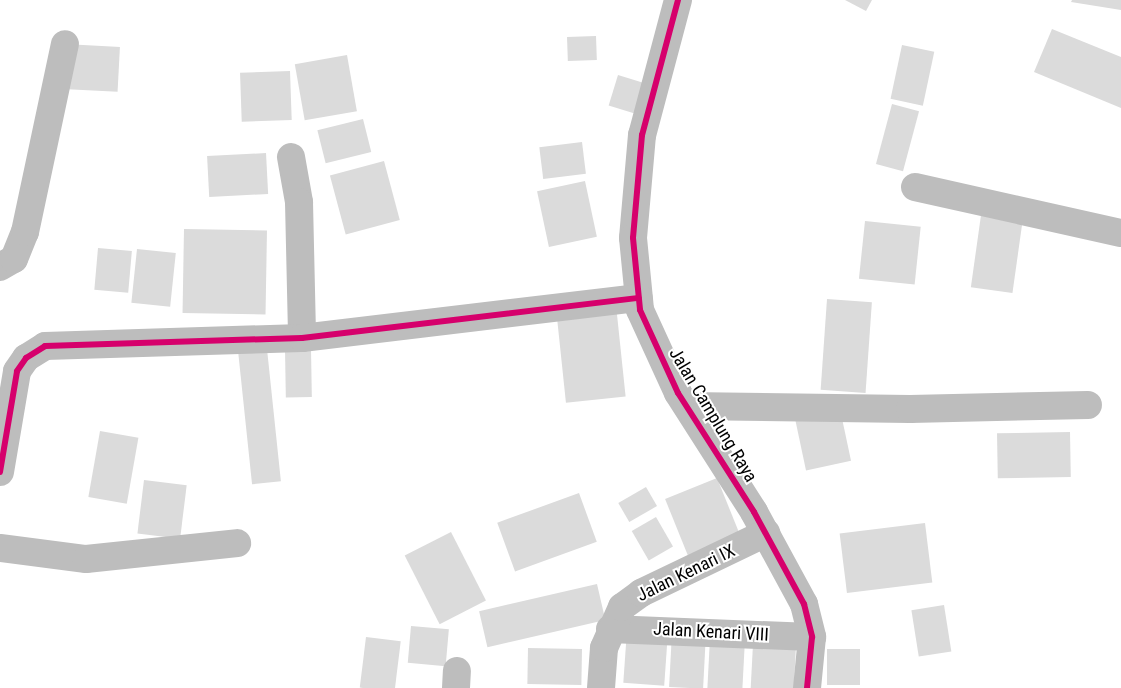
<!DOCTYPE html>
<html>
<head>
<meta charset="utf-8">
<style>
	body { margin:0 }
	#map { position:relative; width:1121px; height:688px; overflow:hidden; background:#fff; font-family:"Roboto Condensed",sans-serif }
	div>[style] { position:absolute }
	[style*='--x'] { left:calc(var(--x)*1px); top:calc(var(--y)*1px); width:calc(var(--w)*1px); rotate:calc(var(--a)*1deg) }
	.building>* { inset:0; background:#dbdbdb; transform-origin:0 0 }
	.minor>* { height:28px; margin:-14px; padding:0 14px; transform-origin:14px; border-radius:14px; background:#bdbdbd }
	.cycleway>* { height:6px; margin:-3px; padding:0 3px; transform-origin:3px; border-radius:3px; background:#d6006c }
	span { translate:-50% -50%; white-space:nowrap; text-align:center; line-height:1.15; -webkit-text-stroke:4px #fff; paint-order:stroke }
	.street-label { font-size:18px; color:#000 }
</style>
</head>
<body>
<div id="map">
	<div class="building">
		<i style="clip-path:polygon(845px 0,872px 0,866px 11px)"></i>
		<i style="clip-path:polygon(1072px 0,1121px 0,1121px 10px,1071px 2px)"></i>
		<i style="clip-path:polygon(1052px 29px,1121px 57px,1121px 108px,1034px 72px)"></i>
		<i style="left:596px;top:36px;width:24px;height:29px;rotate:88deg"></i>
		<i style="left:65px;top:44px;width:55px;height:45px;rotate:3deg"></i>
		<i style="left:902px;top:45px;width:33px;height:55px;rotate:12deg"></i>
		<i style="left:347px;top:55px;width:57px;height:53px;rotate:80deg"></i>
		<i style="left:290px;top:71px;width:49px;height:50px;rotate:88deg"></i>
		<i style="left:618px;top:75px;width:28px;height:32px;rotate:17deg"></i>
		<i style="left:892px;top:104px;width:28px;height:62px;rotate:15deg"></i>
		<i style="left:363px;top:119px;width:34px;height:47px;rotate:76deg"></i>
		<i style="left:582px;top:142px;width:32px;height:43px;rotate:83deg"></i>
		<i style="left:266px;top:153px;width:41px;height:59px;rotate:87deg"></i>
		<i style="left:384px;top:161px;width:61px;height:56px;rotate:75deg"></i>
		<i style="left:585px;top:181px;width:57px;height:49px;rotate:78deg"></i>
		<i style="left:982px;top:208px;width:42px;height:80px;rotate:8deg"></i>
		<i style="left:865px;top:221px;width:56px;height:58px;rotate:6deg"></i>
		<i style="left:184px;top:229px;width:83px;height:84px;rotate:1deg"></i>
		<i style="left:98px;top:248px;width:34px;height:42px;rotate:5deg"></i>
		<i style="left:137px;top:249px;width:39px;height:54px;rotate:6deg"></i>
		<i style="left:827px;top:299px;width:45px;height:91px;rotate:4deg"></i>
		<i style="left:616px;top:305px;width:92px;height:60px;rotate:84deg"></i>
		<i style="left:267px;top:349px;width:133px;height:29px;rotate:84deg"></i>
		<i style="left:311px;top:349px;width:48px;height:26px;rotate:89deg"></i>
		<i style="left:840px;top:409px;width:53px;height:46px;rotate:78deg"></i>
		<i style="left:100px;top:431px;width:39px;height:67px;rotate:10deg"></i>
		<i style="left:1070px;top:432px;width:45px;height:73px;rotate:89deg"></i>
		<i style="left:717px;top:478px;width:62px;height:56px;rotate:68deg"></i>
		<i style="left:144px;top:480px;width:43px;height:54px;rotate:7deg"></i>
		<i style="left:646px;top:487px;width:22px;height:32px;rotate:60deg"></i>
		<i style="left:579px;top:493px;width:52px;height:87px;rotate:70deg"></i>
		<i style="left:656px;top:517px;width:34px;height:28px;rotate:60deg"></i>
		<i style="left:925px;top:523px;width:60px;height:86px;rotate:83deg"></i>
		<i style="left:451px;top:532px;width:77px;height:52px;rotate:63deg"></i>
		<i style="left:597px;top:584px;width:37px;height:121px;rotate:77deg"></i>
		<i style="left:944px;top:605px;width:47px;height:33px;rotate:81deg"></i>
		<i style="left:411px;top:626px;width:38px;height:37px;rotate:5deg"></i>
		<i style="left:627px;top:630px;width:41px;height:53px;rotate:4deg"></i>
		<i style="left:672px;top:632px;width:34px;height:55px;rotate:3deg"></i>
		<i style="left:366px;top:637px;width:35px;height:51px;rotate:7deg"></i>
		<i style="left:710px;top:638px;width:35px;height:50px;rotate:3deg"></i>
		<i style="left:753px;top:644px;width:43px;height:44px;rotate:3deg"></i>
		<i style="left:528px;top:648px;width:54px;height:36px;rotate:1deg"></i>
		<i style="left:860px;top:649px;width:36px;height:33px;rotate:90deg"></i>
	</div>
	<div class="minor">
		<i style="--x:678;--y:0;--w:140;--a:104.9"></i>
		<i style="--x:642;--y:135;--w:103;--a:95"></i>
		<i style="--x:633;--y:238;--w:72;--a:84.4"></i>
		<i style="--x:640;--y:310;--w:91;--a:65.4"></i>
		<i style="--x:678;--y:393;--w:141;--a:57.4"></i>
		<i style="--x:754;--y:512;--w:105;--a:61.5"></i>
		<i style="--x:804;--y:604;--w:34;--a:76"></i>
		<i style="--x:812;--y:637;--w:51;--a:95.6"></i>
		<i style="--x:291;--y:157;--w:46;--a:79.9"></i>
		<i style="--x:299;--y:202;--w:136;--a:88.7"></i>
		<i style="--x:915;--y:187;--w:211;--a:12.6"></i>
		<i style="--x:0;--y:267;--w:16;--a:-30"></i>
		<i style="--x:14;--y:259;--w:29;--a:-68"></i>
		<i style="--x:25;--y:232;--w:192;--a:-78"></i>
		<i style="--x:687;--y:406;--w:223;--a:0.8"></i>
		<i style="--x:910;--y:409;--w:178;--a:-1.3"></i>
		<i style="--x:0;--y:472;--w:102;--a:-80.4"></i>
		<i style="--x:17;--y:371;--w:16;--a:-55"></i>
		<i style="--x:26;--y:358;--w:22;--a:-32"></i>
		<i style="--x:45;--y:346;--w:257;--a:-1.8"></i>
		<i style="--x:302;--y:338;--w:339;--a:-6.8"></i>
		<i style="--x:0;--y:548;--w:87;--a:7.3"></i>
		<i style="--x:86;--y:559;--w:152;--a:-6"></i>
		<i style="--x:610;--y:629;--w:202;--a:2.3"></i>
		<i style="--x:456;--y:688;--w:17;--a:-87"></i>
		<i style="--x:601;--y:688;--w:40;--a:-85.7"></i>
		<i style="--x:604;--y:648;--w:45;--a:-66.3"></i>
		<i style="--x:622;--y:607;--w:24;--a:-36"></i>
		<i style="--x:641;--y:593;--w:139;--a:-25.6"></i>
	</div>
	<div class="cycleway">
		<i style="--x:678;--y:0;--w:140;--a:104.9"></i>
		<i style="--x:642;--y:135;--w:103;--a:95"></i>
		<i style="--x:633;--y:238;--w:72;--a:84.4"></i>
		<i style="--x:640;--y:310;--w:91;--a:65.4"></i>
		<i style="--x:678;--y:393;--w:141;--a:57.4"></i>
		<i style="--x:754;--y:512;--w:105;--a:61.5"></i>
		<i style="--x:804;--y:604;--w:34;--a:76"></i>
		<i style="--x:812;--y:637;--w:51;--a:95.6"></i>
		<i style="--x:0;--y:472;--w:102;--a:-80.4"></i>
		<i style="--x:17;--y:371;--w:16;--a:-55"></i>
		<i style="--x:26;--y:358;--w:22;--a:-32"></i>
		<i style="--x:45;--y:346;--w:257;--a:-1.8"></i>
		<i style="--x:302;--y:338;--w:339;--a:-6.8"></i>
	</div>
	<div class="street-label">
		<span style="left:713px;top:415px;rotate:59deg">Jalan Camplung Raya</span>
		<span style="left:686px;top:573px;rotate:-26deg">Jalan Kenari IX</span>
		<span style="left:711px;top:632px;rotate:3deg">Jalan Kenari VIII</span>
	</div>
</div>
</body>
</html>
